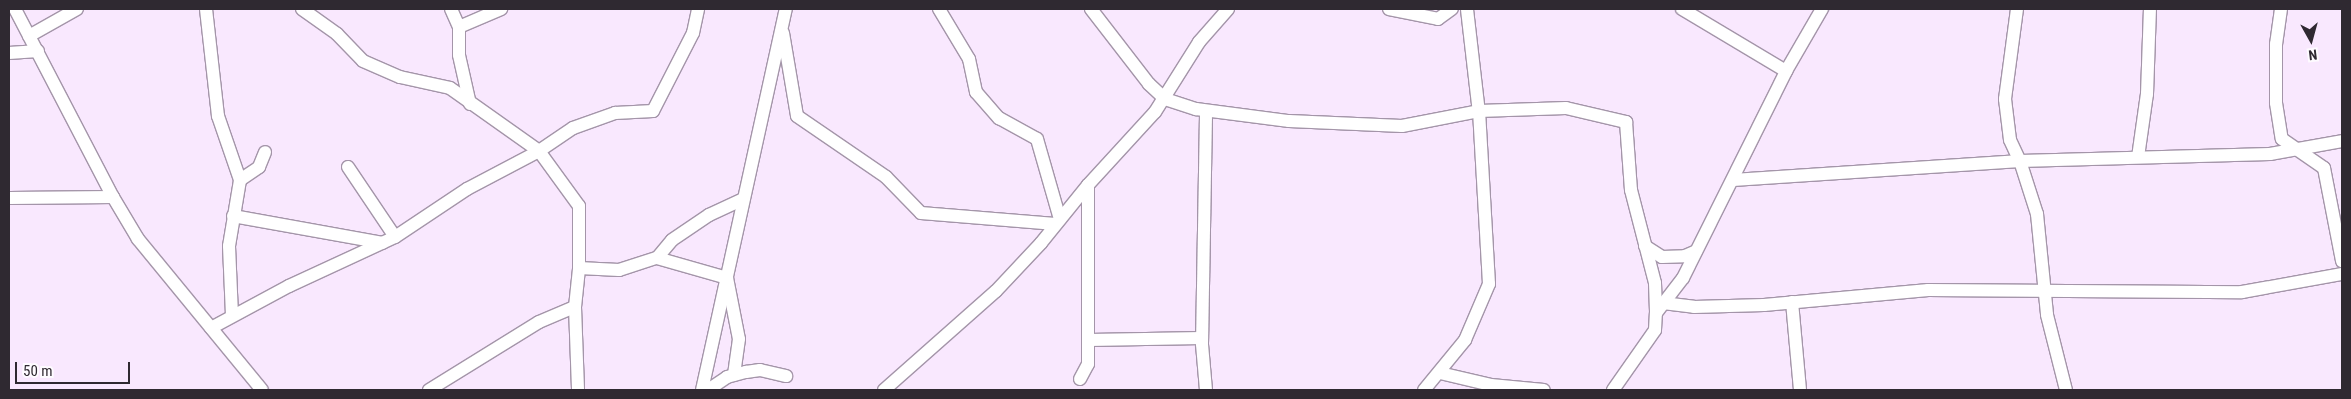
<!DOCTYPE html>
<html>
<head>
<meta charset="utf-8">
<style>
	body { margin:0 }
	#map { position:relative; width:2351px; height:399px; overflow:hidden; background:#f9e8fe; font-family:"Roboto Condensed",sans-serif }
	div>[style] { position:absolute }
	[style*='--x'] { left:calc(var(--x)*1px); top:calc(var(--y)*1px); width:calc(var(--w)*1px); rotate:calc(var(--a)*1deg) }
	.roads { filter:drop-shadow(1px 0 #a495a9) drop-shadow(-1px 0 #a495a9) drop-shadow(0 1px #a495a9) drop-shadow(0 -1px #a495a9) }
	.street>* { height:12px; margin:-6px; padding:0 6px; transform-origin:6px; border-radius:6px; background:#fff }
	span { translate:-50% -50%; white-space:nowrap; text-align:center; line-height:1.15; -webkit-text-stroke:4px #fefbff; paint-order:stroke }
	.frame { position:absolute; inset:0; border:10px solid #2f2931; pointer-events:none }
	.north { position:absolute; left:2286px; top:15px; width:50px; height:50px; -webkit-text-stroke:4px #fefbff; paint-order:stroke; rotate:173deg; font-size:14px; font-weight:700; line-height:20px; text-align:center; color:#2f2931 }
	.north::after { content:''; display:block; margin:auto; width:18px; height:22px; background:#2f2931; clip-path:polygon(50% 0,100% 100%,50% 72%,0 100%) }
	.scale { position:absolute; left:15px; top:362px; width:115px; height:22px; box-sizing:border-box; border:2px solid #2f2931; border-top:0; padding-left:6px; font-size:15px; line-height:18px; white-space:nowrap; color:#2f2931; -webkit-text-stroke:4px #fefbff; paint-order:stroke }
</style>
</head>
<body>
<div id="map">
	<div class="roads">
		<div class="street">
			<i style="--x:15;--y:9;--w:212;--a:62.5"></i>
			<i style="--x:113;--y:197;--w:49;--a:59.2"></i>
			<i style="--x:138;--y:239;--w:195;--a:50.6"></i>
			<i style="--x:206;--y:9;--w:108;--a:83.6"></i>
			<i style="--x:218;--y:116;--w:68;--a:71"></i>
			<i style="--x:302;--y:9;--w:43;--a:35.5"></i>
			<i style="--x:337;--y:34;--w:37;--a:46"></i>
			<i style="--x:363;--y:61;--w:40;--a:23.4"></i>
			<i style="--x:400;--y:77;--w:51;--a:12.4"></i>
			<i style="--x:450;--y:88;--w:109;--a:35.3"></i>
			<i style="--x:539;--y:151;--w:68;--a:54"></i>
			<i style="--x:579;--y:206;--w:62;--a:90"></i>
			<i style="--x:579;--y:268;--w:40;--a:2.9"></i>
			<i style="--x:619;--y:270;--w:40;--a:-18"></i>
			<i style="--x:657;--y:258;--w:73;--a:15.9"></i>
			<i style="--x:727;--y:278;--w:62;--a:78.9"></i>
			<i style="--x:739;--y:339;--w:36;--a:98"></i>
			<i style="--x:451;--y:9;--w:20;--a:66"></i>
			<i style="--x:939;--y:9;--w:58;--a:59"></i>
			<i style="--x:969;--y:59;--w:34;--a:78"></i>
			<i style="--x:976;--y:92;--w:35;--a:49"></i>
			<i style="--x:999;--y:118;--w:43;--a:28.9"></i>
			<i style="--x:1037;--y:139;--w:83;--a:74"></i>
			<i style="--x:1091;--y:9;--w:95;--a:52.3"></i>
			<i style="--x:1149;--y:84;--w:22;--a:43"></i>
			<i style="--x:1165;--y:99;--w:33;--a:18"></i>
			<i style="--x:1196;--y:109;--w:94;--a:7.4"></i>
			<i style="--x:1289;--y:121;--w:113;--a:2.5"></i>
			<i style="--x:1402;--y:126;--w:78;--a:-11"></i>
			<i style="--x:1479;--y:111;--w:87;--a:-2"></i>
			<i style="--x:1566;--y:108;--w:62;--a:13.1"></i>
			<i style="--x:1626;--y:122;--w:68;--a:85.8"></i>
			<i style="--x:1631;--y:190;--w:96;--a:75.5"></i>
			<i style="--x:1655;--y:283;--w:30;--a:88"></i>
			<i style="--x:1389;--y:9;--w:50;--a:11.5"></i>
			<i style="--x:1438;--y:19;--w:17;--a:-36"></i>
			<i style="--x:1682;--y:9;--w:121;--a:30.8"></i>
			<i style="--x:2017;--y:9;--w:91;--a:97.6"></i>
			<i style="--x:2005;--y:99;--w:41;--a:83"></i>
			<i style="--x:2010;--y:140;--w:23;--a:65"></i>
			<i style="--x:2020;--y:161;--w:250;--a:-1.6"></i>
			<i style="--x:2270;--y:154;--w:73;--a:-10.2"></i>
			<i style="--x:2281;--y:9;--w:35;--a:98"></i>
			<i style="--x:2276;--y:44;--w:59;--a:90"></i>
			<i style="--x:2276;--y:103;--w:36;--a:81"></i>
			<i style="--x:2282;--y:139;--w:51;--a:34.6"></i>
			<i style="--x:2324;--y:168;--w:95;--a:79"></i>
			<i style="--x:783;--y:33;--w:84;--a:80.4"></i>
			<i style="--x:797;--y:116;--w:108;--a:34.4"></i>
			<i style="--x:886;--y:177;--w:50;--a:45.8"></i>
			<i style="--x:921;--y:213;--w:135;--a:4.7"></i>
			<i style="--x:29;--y:36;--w:55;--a:-29.4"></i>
			<i style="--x:9;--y:53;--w:29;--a:-4"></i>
			<i style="--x:470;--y:104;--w:50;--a:-102.7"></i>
			<i style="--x:459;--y:55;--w:28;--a:-90"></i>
			<i style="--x:459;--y:27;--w:46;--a:-23.2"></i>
			<i style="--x:2138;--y:157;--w:64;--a:-81.9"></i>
			<i style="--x:2147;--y:94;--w:85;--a:-88"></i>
			<i style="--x:348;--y:167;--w:84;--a:56.1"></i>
			<i style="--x:1733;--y:180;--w:288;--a:-3.8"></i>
			<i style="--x:2020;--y:161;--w:56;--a:72.2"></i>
			<i style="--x:2037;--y:214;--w:101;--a:84.3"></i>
			<i style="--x:2047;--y:315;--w:77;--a:75.8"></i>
			<i style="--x:9;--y:198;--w:104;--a:-0.6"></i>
			<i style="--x:233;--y:216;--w:152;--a:10.2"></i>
			<i style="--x:1645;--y:246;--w:20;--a:33"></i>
			<i style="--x:1662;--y:257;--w:23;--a:-2"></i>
			<i style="--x:1685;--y:256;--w:12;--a:-24"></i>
			<i style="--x:657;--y:258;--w:23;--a:-50"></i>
			<i style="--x:672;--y:240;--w:45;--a:-34"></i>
			<i style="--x:709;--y:215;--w:38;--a:-25"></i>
			<i style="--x:1792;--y:302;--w:88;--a:84.8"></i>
			<i style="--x:1663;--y:303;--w:31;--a:7"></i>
			<i style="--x:1694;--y:307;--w:70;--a:-1.6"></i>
			<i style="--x:1764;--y:305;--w:165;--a:-5.2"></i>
			<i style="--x:1928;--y:290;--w:314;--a:0.4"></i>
			<i style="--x:2242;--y:292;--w:102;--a:-10.2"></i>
			<i style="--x:575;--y:307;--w:83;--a:87.9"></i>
			<i style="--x:232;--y:315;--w:69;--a:-92.5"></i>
			<i style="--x:229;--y:246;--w:67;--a:-80.5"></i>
			<i style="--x:240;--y:180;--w:23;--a:-34"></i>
			<i style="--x:259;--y:167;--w:16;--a:-68"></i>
			<i style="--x:211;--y:328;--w:89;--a:-28.3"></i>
			<i style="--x:289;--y:286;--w:117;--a:-24.8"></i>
			<i style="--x:395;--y:237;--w:87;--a:-33.7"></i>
			<i style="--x:467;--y:189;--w:81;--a:-27.8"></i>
			<i style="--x:539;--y:151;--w:41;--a:-34.1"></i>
			<i style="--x:573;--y:128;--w:45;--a:-19.7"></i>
			<i style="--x:615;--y:113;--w:38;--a:-3"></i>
			<i style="--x:653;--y:111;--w:88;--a:-62.9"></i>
			<i style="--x:693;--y:33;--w:25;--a:-78"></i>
			<i style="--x:1089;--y:340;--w:113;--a:-1"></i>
			<i style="--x:1440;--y:373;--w:52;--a:13.2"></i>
			<i style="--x:1491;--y:385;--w:53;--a:5.4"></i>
			<i style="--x:1080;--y:379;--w:17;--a:-62"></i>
			<i style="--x:1088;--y:364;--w:179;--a:-90"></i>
			<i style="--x:429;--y:390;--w:129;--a:-31.7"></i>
			<i style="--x:539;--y:322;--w:39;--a:-23"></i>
			<i style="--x:575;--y:307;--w:39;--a:-84"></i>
			<i style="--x:702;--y:390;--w:390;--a:-77.6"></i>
			<i style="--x:708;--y:390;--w:23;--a:-34"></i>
			<i style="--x:727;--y:377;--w:20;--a:-15"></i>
			<i style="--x:746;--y:372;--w:14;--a:-8"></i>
			<i style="--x:760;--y:370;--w:27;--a:13"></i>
			<i style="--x:884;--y:390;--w:149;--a:-41.5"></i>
			<i style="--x:996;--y:291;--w:66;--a:-46.8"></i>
			<i style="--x:1041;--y:243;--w:75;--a:-51"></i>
			<i style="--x:1088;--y:185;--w:99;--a:-47.5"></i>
			<i style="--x:1155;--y:112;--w:83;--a:-57.8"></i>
			<i style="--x:1199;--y:42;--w:44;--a:-48.7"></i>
			<i style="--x:1206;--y:390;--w:46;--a:-95"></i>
			<i style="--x:1202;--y:344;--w:233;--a:-89"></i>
			<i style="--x:1424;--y:390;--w:65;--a:-50.6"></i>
			<i style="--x:1465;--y:340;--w:61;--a:-66.8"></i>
			<i style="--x:1489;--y:284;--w:171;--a:-93.3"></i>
			<i style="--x:1479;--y:113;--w:105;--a:-96.6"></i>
			<i style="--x:1613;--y:390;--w:73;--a:-55"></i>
			<i style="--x:1655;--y:330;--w:17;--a:-87"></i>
			<i style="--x:1656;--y:313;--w:44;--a:-52.4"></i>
			<i style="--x:1683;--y:278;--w:231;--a:-63.5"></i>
			<i style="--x:1786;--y:71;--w:72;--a:-59.9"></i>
		</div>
	</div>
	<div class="frame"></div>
	<div class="north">N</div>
	<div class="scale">50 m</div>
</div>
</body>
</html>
